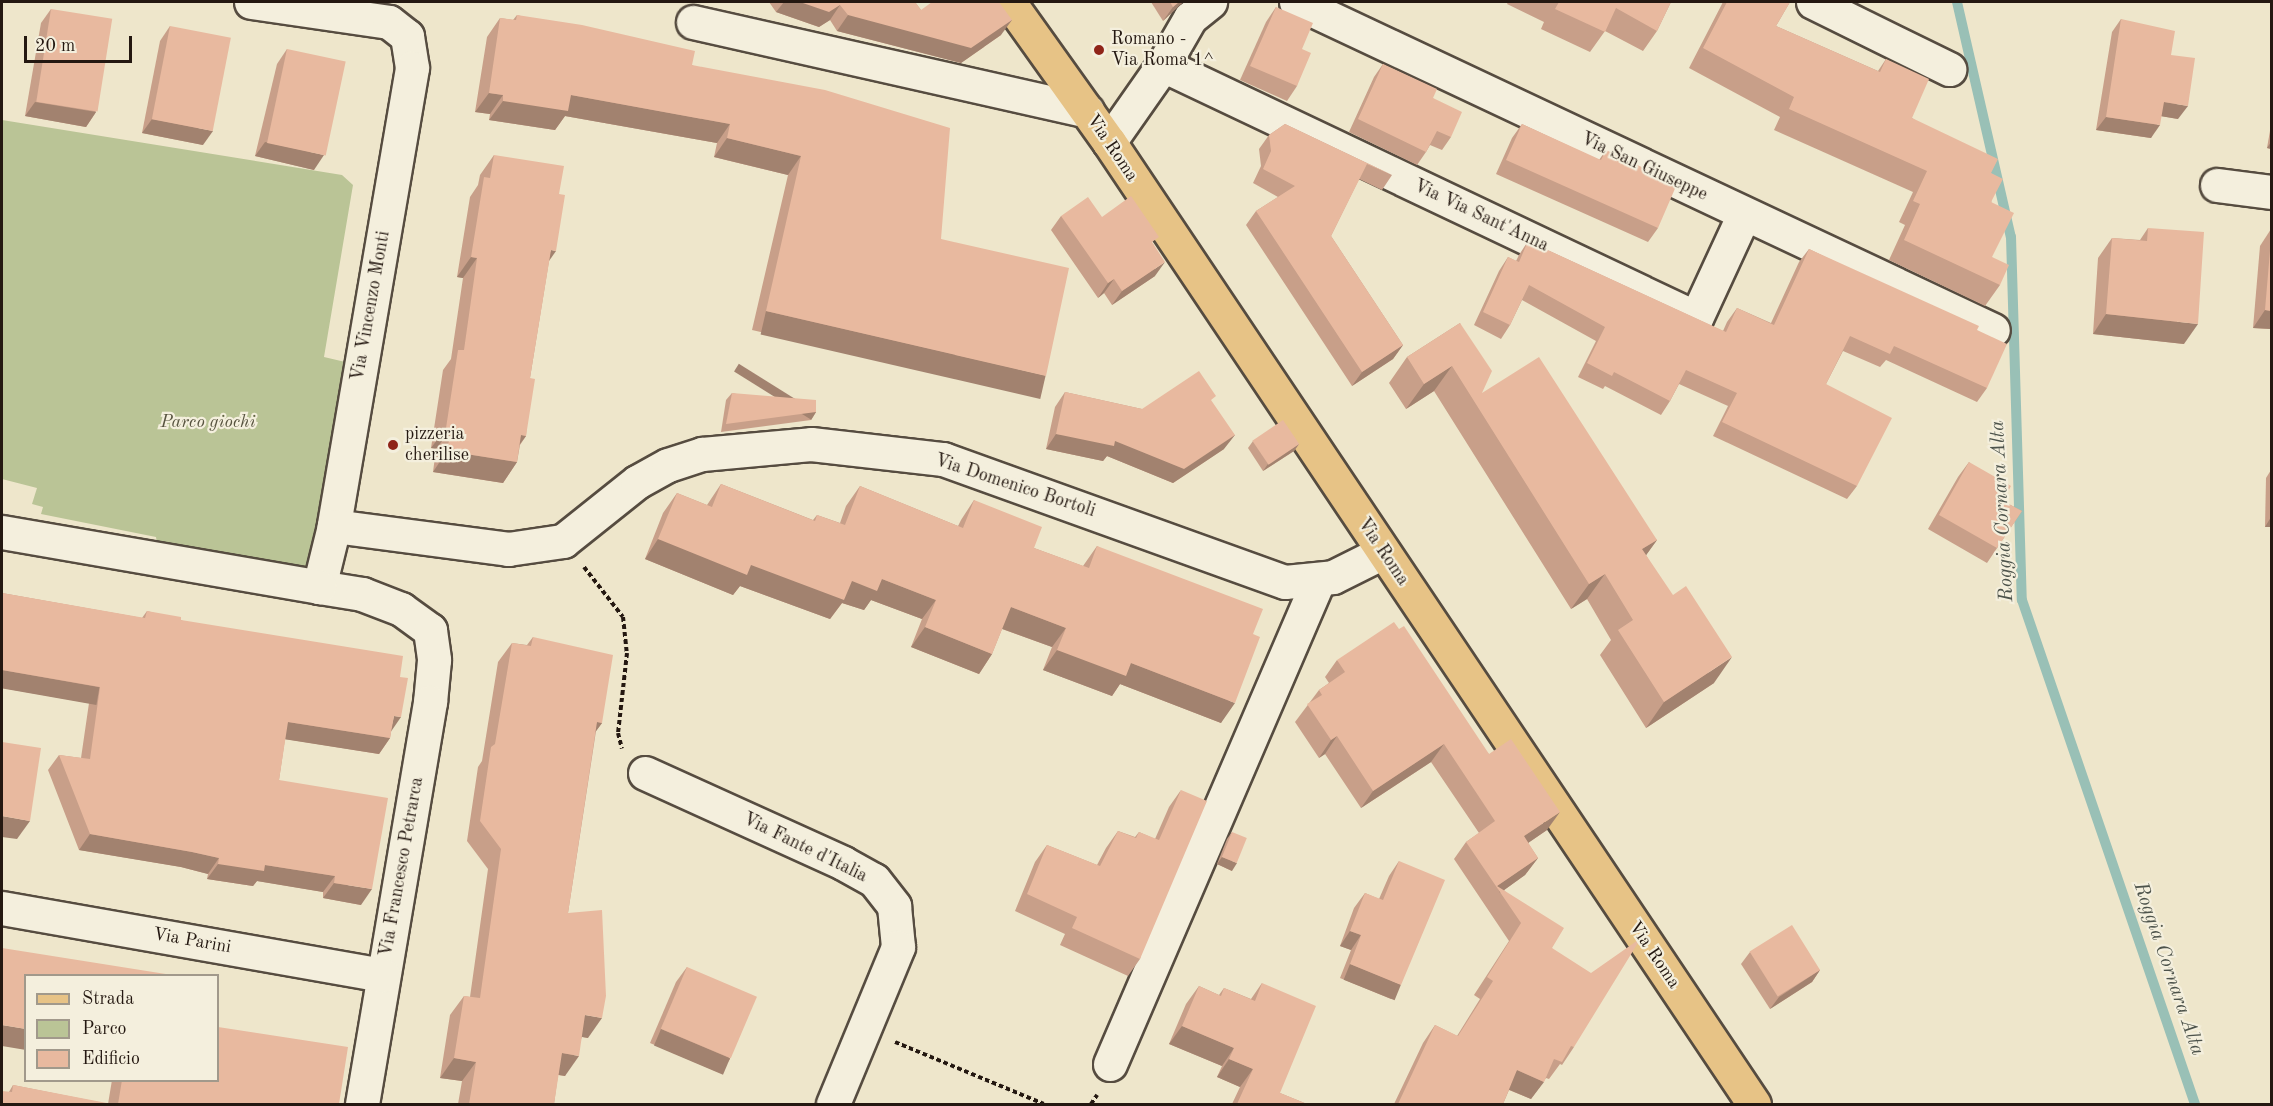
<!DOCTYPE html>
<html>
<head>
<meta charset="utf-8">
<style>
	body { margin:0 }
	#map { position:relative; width:2273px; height:1106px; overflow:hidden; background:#eee6cb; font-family:"Old Standard TT",serif }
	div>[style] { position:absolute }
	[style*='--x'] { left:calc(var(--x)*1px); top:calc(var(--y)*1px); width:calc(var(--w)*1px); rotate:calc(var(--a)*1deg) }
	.green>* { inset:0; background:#bac496 }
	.stream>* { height:10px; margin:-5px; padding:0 5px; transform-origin:5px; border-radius:5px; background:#99c0b6 }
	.path>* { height:4px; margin-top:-2px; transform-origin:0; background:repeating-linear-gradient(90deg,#241811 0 4.5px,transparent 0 7.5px) }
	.roads { filter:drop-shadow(2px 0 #564c40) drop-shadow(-2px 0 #564c40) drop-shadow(0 2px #564c40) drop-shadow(0 -2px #564c40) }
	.minor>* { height:33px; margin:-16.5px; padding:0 16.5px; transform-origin:16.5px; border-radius:16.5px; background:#f4efdd }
	.major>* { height:33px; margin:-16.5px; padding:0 16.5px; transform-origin:16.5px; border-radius:16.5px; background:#e7c386 }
	.wall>* { inset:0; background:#c89f89 }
	.shaded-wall>* { inset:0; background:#a2826f; transform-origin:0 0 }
	.building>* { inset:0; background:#e8b99f; transform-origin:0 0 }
	.dots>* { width:16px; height:16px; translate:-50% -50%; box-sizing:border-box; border:3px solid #f4efdd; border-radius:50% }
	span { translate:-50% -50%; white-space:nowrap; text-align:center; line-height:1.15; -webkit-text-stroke:4.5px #f4efdd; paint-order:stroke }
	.poi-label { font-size:18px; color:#241811 }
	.left { translate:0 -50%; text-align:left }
	.street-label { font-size:18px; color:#241811 }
	.park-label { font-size:18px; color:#585440; font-style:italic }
	.water-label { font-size:20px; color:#4d534b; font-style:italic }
	.frame { position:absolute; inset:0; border:3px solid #241811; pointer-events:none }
	.legend { position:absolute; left:24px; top:974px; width:195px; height:108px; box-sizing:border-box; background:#f4efdd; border:2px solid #a1998b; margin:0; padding:8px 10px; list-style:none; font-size:18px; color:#241811 }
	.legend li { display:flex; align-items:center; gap:12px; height:30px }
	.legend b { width:30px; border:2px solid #a1998b }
	.scale { position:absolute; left:24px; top:36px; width:108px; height:27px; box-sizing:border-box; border:3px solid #241811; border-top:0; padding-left:8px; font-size:18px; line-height:21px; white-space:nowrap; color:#241811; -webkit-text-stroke:4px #f4efdd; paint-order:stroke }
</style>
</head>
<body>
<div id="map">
	<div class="green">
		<i style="clip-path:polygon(2px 120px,342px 175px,353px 185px,324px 357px,358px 365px,308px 568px,157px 544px,156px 537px,41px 514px,43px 507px,32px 504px,37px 488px,2px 479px)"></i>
	</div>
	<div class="stream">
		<i style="--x:1957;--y:2;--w:241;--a:77.1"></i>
		<i style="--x:2011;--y:237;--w:363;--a:88.3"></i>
		<i style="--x:2022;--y:600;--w:533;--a:71.06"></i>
	</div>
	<div class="path">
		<i style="--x:584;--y:567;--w:63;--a:52"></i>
		<i style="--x:623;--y:617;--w:36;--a:84"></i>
		<i style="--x:627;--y:653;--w:81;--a:96.4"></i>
		<i style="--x:618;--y:733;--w:16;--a:76"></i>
		<i style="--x:895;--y:1042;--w:161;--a:22.6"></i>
		<i style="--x:1091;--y:1104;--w:11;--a:-56"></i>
	</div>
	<div class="roads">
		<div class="minor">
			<i style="--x:251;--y:2;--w:139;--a:8.2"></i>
			<i style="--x:389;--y:22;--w:23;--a:38"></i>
			<i style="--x:407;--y:36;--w:32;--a:81"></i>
			<i style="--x:412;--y:68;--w:465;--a:99.7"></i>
			<i style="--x:334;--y:526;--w:63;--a:103.8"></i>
			<i style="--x:319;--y:587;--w:44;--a:9.2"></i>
			<i style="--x:362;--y:594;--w:42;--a:21"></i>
			<i style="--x:401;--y:609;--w:36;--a:36"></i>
			<i style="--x:430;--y:630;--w:30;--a:82"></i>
			<i style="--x:434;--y:660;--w:42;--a:95.4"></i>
			<i style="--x:430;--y:702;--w:408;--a:99.6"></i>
			<i style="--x:1296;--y:2;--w:770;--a:25.2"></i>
			<i style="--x:1813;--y:2;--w:152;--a:26.2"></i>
			<i style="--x:693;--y:22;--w:404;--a:12.7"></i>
			<i style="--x:1163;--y:65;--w:590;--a:25.39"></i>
			<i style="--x:1696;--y:318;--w:115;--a:-65.2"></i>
			<i style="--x:1109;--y:142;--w:94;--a:-55"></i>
			<i style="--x:1163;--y:65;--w:54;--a:-60.1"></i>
			<i style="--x:1190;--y:18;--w:26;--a:-39"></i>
			<i style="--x:2217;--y:185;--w:55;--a:7.3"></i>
			<i style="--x:334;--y:526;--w:176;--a:7.5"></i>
			<i style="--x:508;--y:549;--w:56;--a:-8.3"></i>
			<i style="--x:563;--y:541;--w:95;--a:-38.6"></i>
			<i style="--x:637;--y:482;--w:35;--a:-29"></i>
			<i style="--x:668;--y:465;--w:36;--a:-18"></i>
			<i style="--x:702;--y:454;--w:109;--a:-5.2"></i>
			<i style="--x:811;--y:444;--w:133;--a:6.5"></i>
			<i style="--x:943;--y:459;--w:363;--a:19.8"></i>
			<i style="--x:1285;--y:582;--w:48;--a:-5.9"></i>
			<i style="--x:1333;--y:577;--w:56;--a:-26.6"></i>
			<i style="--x:2;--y:532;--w:322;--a:9.8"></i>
			<i style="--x:645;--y:773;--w:217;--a:24.4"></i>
			<i style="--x:843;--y:863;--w:35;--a:29"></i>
			<i style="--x:874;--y:880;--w:33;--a:52"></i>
			<i style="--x:894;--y:906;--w:41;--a:84.4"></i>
			<i style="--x:898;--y:947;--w:170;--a:112.5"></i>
			<i style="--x:2;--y:908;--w:387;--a:10"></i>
			<i style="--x:1110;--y:1064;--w:528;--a:-66.69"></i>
		</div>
		<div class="major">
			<i style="--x:1009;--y:2;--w:172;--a:54.5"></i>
			<i style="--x:1109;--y:142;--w:1158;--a:56.16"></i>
		</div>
	</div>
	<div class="wall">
		<i style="clip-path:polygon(769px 2px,915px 2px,921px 10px,1001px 35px,961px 63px,837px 31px,830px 20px,819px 27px,776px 12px)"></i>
		<i style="clip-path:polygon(1151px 2px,1183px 2px,1163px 21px)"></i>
		<i style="clip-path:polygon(1508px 2px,1671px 2px,1657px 31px,1643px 51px,1605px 31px,1590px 52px,1541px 29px,1544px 22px,1507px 4px)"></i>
		<i style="clip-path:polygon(1723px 2px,1790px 2px,1776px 26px,1878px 71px,1886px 59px,1912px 118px,1991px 173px,1992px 257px,2000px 285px,1985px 306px,1889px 260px,1905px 225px,1899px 222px,1913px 192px,1774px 130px,1780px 117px,1689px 68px)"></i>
		<i style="clip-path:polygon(1276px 7px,1302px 49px,1297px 86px,1287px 101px,1240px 80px,1266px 22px)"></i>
		<i style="clip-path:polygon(51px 9px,96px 112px,86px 127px,25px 116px,41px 23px)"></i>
		<i style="clip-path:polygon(517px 15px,692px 65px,941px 239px,1032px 395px,752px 330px,788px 175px,714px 157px,717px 143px,565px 116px,555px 130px,489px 120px,490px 114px,475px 112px,487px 37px,500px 18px,513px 20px)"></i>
		<i style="clip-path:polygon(2121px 19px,2171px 55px,2178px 119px,2161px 116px,2151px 138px,2096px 130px,2112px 32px)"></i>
		<i style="clip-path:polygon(170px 26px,203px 145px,142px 133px,160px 41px)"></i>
		<i style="clip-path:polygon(287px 49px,314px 170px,255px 156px,277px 64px)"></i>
		<i style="clip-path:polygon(1383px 64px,1433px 98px,1451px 137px,1442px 150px,1430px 145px,1426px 152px,1417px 165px,1349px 132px,1374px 77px)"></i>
		<i style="clip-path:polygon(1285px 124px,1392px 175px,1382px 190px,1359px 179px,1331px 236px,1403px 345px,1393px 359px,1352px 386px,1246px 225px,1256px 211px,1278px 197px,1253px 183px,1261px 166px,1259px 149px,1269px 135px)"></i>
		<i style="clip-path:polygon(1522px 124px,1599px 160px,1606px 150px,1658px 228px,1648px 242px,1496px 174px,1512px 138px)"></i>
		<i style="clip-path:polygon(2271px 125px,2271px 149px,2267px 148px)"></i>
		<i style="clip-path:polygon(494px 155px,549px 261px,530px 378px,526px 436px,520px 445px,517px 462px,503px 483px,433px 472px,436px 449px,431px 448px,443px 370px,451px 359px,463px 278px,457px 277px,470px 197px,478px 185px,480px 175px)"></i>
		<i style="clip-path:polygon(1061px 216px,1102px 217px,1154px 245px,1155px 276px,1112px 305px,1104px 293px,1098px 298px,1051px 230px)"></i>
		<i style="clip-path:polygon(2148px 228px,2184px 344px,2093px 334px,2098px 258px,2112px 238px,2140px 240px)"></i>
		<i style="clip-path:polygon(2271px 229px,2271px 329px,2253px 328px,2260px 246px)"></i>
		<i style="clip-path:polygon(1528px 241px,1723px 331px,1727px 322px,1737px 308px,1771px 323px,1799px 262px,1809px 249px,1977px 330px,1987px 388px,1977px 402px,1886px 360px,1880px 367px,1843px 351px,1826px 384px,1857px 486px,1847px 499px,1713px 436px,1728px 406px,1679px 384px,1670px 401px,1661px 415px,1605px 386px,1603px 389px,1578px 377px,1596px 341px,1522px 300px,1510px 325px,1501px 339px,1474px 325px,1499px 271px,1508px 257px,1516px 261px,1519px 255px)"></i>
		<i style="clip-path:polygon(1460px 323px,1482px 393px,1657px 540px,1646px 555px,1714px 683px,1646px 728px,1600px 655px,1611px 640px,1587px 599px,1571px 609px,1434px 391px,1406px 409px,1389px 383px,1407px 357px)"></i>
		<i style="clip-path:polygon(1065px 392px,1142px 409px,1224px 449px,1173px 483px,1107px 456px,1103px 461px,1046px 449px,1055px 407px)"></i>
		<i style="clip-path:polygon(732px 393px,816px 412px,811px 420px,721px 432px,726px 400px)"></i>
		<i style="clip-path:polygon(1253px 441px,1299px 444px,1294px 451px,1263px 471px,1248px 448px)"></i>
		<i style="clip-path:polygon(1969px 462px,2003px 501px,2022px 511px,1987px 563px,1928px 529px,1958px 477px)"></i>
		<i style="clip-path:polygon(2271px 470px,2271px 527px,2265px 527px,2266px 478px)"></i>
		<i style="clip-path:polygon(721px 484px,813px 520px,817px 515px,840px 523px,846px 506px,860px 486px,958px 526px,961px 520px,974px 500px,1034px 548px,1083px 566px,1097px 546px,1253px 634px,1221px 723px,1120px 684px,1112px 696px,1043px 670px,1052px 647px,1002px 629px,992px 654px,979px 674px,911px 647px,922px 619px,871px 600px,864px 610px,842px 603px,830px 619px,740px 586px,733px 595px,645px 559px,663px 513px,677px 493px,707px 505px)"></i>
		<i style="clip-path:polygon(2px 593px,142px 618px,147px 611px,181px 620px,391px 732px,390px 738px,379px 754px,285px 739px,279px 780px,361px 905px,323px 898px,323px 892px,257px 881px,253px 886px,207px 879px,208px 874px,181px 867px,79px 850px,48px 770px,59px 755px,81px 758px,89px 703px,2px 688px)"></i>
		<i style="clip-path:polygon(533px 637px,602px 723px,596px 731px,568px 913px,588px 1038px,582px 1037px,565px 1076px,558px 1075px,554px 1104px,458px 1104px,462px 1081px,440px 1078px,450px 1015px,464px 996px,470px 997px,488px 869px,467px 841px,478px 767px,482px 761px,498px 662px,512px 643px,527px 645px)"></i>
		<i style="clip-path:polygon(1337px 660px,1489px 754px,1547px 830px,1528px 843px,1538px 858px,1525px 875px,1504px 890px,1552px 948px,1574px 1047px,1562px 1065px,1560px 1064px,1549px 1079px,1546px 1078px,1531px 1099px,1509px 1090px,1503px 1104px,1394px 1104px,1423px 1043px,1435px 1025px,1457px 1036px,1480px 999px,1474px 995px,1509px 941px,1454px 859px,1466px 842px,1479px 833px,1431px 762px,1361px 808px,1325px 754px,1319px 758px,1295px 722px,1319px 690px,1329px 683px,1325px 677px)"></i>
		<i style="clip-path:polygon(1181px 790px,1140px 959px,1128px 976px,1060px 945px,1065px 934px,1015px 911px,1035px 862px,1047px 845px,1097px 865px,1106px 848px,1118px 831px,1135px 837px,1139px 832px,1155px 839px,1169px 807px)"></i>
		<i style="clip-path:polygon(1232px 832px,1232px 871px,1217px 864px,1227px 839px)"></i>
		<i style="clip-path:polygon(1399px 861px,1391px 999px,1340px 978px,1351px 950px,1340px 946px,1354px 908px,1365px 893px,1379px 899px,1389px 876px)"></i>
		<i style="clip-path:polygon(1750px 952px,1820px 970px,1812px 982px,1770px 1009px,1741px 964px)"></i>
		<i style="clip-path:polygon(687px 967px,730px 1059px,720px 1073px,650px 1043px,676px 982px)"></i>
		<i style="clip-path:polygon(1262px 983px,1280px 1093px,1307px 1104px,1232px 1104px,1240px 1087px,1217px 1077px,1222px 1066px,1169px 1044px,1186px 1004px,1199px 986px,1219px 995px,1224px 988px,1251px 999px)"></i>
		<i style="clip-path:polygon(112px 1080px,218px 1080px,339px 1104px,2px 1104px,13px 1085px,108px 1104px)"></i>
	</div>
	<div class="shaded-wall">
		<i style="clip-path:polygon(784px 2px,800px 2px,840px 5px,830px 20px,819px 27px,776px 12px)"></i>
		<i style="clip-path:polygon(1179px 2px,1183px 2px,1163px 21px,1173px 7px)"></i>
		<i style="clip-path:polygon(848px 15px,1012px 20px,1001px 35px,961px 63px,837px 31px)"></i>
		<i style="clip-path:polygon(489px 93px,503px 95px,490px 114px,475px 112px)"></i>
		<i style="clip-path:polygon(571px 95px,730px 124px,717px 143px,565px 116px,555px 130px,489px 120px,503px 101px)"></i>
		<i style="clip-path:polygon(35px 102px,96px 112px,86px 127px,25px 116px)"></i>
		<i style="clip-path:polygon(2164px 102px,2188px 106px,2178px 119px,2154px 115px)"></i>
		<i style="clip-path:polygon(2106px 117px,2160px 125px,2151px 138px,2096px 130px)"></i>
		<i style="clip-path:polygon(152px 119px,213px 131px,203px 145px,142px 133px)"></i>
		<i style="clip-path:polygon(727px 138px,801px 156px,788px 175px,714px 157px)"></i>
		<i style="clip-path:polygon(265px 142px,324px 155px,314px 170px,255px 156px)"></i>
		<i style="clip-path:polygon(2271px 142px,2271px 149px,2267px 148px)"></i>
		<i style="clip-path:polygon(551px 250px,556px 251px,542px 271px)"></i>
		<i style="clip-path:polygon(471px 257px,477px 258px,463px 278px,457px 277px)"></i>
		<i style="clip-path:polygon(1165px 262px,1155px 276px,1112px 305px,1122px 291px)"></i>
		<i style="clip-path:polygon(1114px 279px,1104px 293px,1098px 298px,1108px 283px)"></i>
		<i style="clip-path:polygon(2265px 310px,2271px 311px,2271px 329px,2253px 328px)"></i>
		<i style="left:766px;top:311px;width:287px;height:24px;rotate:13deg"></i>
		<i style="clip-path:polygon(2106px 314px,2198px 324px,2184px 344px,2093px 334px)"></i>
		<i style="clip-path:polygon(1403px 345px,1393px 359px,1352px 386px,1362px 372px)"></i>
		<i style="clip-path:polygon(1452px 366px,1434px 391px,1406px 409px,1424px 384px)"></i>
		<i style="left:816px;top:412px;width:9px;height:91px;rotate:122deg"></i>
		<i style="clip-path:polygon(446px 428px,451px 429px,436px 449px,431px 448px)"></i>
		<i style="clip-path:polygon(1056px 434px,1115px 441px,1235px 435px,1224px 449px,1173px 483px,1107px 456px,1103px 461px,1046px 449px)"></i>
		<i style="clip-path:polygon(521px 435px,526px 436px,511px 456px)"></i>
		<i style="clip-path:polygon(1299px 444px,1294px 451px,1263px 471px,1268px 464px)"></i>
		<i style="clip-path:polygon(447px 451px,517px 462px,503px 483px,433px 472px)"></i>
		<i style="clip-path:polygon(2271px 517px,2271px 527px,2265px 527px)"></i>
		<i style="clip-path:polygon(658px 539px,852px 581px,882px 579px,936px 600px,922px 619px,871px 600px,864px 610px,842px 603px,830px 619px,740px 586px,733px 595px,645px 559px)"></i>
		<i style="clip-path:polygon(1657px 540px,1639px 565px,1642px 549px)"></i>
		<i style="clip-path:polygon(1605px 574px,1587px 599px,1571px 609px,1589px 584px)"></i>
		<i style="clip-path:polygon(1011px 607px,1066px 628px,1052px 647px,997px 627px)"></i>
		<i style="clip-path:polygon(925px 627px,992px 654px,979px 674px,911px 647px)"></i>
		<i style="clip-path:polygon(1057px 650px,1131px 663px,1235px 703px,1221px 723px,1120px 684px,1112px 696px,1043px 670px)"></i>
		<i style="clip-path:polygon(1732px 657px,1714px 683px,1646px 728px,1664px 702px)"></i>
		<i style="left:2px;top:670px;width:99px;height:18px;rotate:10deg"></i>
		<i style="clip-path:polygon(394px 716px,401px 717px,390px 733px)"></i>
		<i style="clip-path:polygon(288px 722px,390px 738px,379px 754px,277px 738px)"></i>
		<i style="clip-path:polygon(597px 722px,602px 723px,588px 742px)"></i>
		<i style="clip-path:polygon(1337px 736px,1325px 754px,1319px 758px,1331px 740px)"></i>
		<i style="clip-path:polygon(1444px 744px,1431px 762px,1361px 808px,1373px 791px)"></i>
		<i style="clip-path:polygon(1560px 812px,1547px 830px,1512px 854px,1524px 836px)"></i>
		<i style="clip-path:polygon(2px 816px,30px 821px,17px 839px,2px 837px)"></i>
		<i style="clip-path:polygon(90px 834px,192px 852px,219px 858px,208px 874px,181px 867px,79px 850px)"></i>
		<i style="clip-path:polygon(1222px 857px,1237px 863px,1232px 871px,1217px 864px)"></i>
		<i style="clip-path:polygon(1538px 858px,1525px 875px,1500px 893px,1497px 886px)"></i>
		<i style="clip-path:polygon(218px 864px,265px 865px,335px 876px,323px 892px,257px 881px,253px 886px,207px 879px)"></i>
		<i style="clip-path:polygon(334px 883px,372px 889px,361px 905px,323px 898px)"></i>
		<i style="clip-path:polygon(1350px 931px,1361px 935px,1351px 950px,1340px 946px)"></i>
		<i style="left:1350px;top:964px;width:55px;height:17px;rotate:22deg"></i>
		<i style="clip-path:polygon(1820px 970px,1812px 982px,1770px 1009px,1779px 997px)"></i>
		<i style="clip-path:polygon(585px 1015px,602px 1018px,588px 1038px,572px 1035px)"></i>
		<i style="clip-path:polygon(2px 1025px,26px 1029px,26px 1050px,2px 1046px)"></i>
		<i style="clip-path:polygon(1182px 1026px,1234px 1048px,1222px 1066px,1169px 1044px)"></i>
		<i style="left:661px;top:1029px;width:75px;height:18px;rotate:23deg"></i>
		<i style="clip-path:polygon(562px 1053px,579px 1056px,565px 1076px,548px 1073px)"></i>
		<i style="clip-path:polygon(454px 1058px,476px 1062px,462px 1081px,440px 1078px)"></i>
		<i style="clip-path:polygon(1229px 1059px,1253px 1069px,1240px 1087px,1217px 1077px)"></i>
		<i style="clip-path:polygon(1517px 1070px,1544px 1082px,1531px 1099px,1505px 1088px)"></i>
	</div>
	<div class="building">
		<i style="clip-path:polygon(800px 2px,915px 2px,921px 10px,932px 2px,999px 2px,1012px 20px,971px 48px,848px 15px,840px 5px,829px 12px)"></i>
		<i style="clip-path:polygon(1170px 2px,1179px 2px,1173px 7px)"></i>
		<i style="clip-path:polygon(1559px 2px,1671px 2px,1657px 31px,1616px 8px,1605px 32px,1555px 9px)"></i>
		<i style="clip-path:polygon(1727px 2px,1790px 2px,1776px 26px,1880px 72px,1886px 59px,1929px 79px,1912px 118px,1998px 159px,1991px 173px,2003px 179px,1991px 202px,2014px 213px,1992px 257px,2009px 265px,2000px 285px,1904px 240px,1920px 204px,1913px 201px,1927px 171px,1789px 109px,1794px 97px,1703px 48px)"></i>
		<i style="clip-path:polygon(1276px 7px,1313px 23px,1302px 49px,1311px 53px,1297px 86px,1250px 66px)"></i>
		<i style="left:51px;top:9px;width:62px;height:94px;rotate:9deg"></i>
		<i style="clip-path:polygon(517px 15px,582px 25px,695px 51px,692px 65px,825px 90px,950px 128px,941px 239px,1069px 268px,1046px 376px,766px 311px,801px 156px,727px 138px,730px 124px,571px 95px,568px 111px,503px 101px,503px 95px,489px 93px,500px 18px,516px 20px)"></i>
		<i style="clip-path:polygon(2121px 19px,2175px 31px,2171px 55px,2195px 58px,2188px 106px,2164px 102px,2160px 125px,2106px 117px)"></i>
		<i style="left:170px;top:26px;width:62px;height:95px;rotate:11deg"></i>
		<i style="left:287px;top:49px;width:60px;height:96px;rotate:12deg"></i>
		<i style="clip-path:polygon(1383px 64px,1437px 89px,1433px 98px,1462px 112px,1451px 137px,1437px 131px,1426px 152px,1358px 119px)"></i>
		<i style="clip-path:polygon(1285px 124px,1392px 175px,1367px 164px,1331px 236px,1403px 345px,1362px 372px,1256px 211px,1295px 186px,1263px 169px,1271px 151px,1269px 135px)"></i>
		<i style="clip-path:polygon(1522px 124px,1601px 160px,1606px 150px,1677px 184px,1658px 228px,1506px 160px)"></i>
		<i style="clip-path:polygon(494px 155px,564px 166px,559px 194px,565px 195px,556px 251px,551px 250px,530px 378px,535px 379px,526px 436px,521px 435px,517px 462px,447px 451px,451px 429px,446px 428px,458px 350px,464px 350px,477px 258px,471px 257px,484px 177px,490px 178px)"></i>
		<i style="clip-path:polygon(1131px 196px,1159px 237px,1152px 242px,1165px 262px,1122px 291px,1114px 279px,1108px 283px,1061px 216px,1088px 197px,1102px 217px)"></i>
		<i style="clip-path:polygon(2148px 228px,2204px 232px,2198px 324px,2106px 314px,2112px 238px,2147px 241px)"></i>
		<i style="clip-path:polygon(2271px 239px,2271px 311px,2265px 310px)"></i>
		<i style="clip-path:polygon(1528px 241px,1726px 332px,1737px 308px,1774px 325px,1809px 249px,1979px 326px,1977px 330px,2007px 344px,1987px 388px,1894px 346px,1890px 354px,1850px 336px,1826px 384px,1892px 418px,1857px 486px,1722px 422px,1737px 393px,1686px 370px,1670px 401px,1614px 372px,1612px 376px,1587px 363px,1605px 327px,1529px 285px,1510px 325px,1483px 312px,1508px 257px,1519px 262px)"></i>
		<i style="clip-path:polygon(1460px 323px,1492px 371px,1482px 393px,1539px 357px,1657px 540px,1642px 549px,1673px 595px,1686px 586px,1732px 657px,1664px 702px,1618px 630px,1633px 620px,1605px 574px,1589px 584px,1452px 366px,1424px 384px,1407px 357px)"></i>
		<i style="clip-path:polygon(1199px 371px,1216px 396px,1211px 400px,1235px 435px,1184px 469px,1115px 441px,1114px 446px,1056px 434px,1065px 392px,1142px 409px)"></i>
		<i style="clip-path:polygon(732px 393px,816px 400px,816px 412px,726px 424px)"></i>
		<i style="left:1283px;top:420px;width:29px;height:37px;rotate:56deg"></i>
		<i style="clip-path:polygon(1969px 462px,2011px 486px,2003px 501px,2022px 511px,1997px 548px,1939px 515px)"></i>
		<i style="clip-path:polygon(721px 484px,815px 521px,817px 515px,845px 525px,860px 486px,963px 528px,974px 500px,1042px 527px,1034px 548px,1089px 568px,1097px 546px,1263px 609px,1253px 634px,1260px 637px,1235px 703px,1131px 663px,1126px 676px,1057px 650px,1066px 628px,1011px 607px,992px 654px,925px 627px,936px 600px,882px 579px,877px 591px,852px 581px,844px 600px,751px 565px,747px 575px,658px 539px,677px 493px,712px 507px)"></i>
		<i style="clip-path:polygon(2px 593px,145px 618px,147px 611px,181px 617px,181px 620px,403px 656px,400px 677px,408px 678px,401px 717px,394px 716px,390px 738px,288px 722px,279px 780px,388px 798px,372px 889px,334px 883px,335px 876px,265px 865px,264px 871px,218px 864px,219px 858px,192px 852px,90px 834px,59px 755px,90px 759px,100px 687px,2px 670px)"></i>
		<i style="clip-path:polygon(1394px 622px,1399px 629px,1404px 626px,1489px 754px,1511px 739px,1560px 812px,1524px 836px,1538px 858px,1497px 886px,1564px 928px,1552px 948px,1591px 973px,1641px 938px,1574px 1047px,1571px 1046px,1562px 1062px,1554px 1059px,1544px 1082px,1517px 1070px,1503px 1104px,1398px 1104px,1435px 1025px,1458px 1036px,1493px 981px,1487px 977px,1521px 923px,1466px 842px,1495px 821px,1444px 744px,1373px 791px,1337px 736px,1331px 740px,1307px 704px,1322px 695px,1319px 690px,1345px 672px,1337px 660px)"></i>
		<i style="clip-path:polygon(533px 637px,613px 655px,602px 723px,597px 722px,568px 913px,602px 910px,606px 996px,602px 1018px,585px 1015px,579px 1056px,562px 1053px,554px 1104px,469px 1104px,476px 1062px,454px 1058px,464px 996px,480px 998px,501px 849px,480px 821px,491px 747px,495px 744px,512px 643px,531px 646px)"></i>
		<i style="clip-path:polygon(2px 742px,41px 748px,30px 821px,2px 816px)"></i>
		<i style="clip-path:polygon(1181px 790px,1207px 801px,1140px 959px,1072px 928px,1077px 917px,1027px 894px,1047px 845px,1100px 866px,1118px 831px,1136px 838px,1139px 832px,1159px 840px)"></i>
		<i style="left:1232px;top:832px;width:16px;height:27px;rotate:22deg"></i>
		<i style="clip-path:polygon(1399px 861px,1445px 880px,1401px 985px,1350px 964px,1361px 935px,1350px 931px,1365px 893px,1383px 900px)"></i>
		<i style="left:1792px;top:925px;width:53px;height:50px;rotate:58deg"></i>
		<i style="clip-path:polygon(2px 948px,172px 975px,26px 975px,26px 1029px,2px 1025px)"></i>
		<i style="left:687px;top:967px;width:76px;height:67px;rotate:23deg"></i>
		<i style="clip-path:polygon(1262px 983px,1316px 1006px,1280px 1093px,1307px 1104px,1237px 1104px,1253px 1069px,1229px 1059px,1234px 1048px,1182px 1026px,1199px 986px,1221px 996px,1224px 988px,1255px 1001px)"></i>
		<i style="clip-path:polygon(218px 1027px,348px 1047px,339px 1104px,118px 1104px,122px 1080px,218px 1080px)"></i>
		<i style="clip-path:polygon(13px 1085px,112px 1104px,2px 1104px,2px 1091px,12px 1092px)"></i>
	</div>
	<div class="dots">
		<i style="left:1099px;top:50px;background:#8f2418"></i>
		<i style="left:393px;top:445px;background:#8f2418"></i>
	</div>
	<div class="poi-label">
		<span class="left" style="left:1111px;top:50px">Romano -<br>Via Roma 1^</span>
		<span class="left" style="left:405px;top:445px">pizzeria<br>cherilise</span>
	</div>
	<div class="street-label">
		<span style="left:1112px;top:148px;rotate:56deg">Via Roma</span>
		<span style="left:1644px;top:167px;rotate:25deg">Via San Giuseppe</span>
		<span style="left:1481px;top:216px;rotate:25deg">Via Via Sant'Anna</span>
		<span style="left:371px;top:306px;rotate:-80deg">Via Vincenzo Monti</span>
		<span style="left:1015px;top:486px;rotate:18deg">Via Domenico Bortoli</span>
		<span style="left:1383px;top:552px;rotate:56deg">Via Roma</span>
		<span style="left:805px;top:848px;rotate:26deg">Via Fante d'Italia</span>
		<span style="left:402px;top:867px;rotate:-80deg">Via Francesco Petrarca</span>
		<span style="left:192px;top:941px;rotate:10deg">Via Parini</span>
		<span style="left:1654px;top:955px;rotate:56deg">Via Roma</span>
	</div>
	<div class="park-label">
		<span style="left:208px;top:422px">Parco giochi</span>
	</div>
	<div class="water-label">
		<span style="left:2003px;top:511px;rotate:-93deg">Roggia Cornara Alta</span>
		<span style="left:2168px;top:969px;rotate:71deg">Roggia Cornara Alta</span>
	</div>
	<div class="frame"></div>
	<ul class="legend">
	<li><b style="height:8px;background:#e7c386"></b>Strada</li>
	<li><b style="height:16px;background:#bac496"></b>Parco</li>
	<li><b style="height:16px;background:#e8b99f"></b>Edificio</li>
	</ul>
	<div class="scale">20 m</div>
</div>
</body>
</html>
